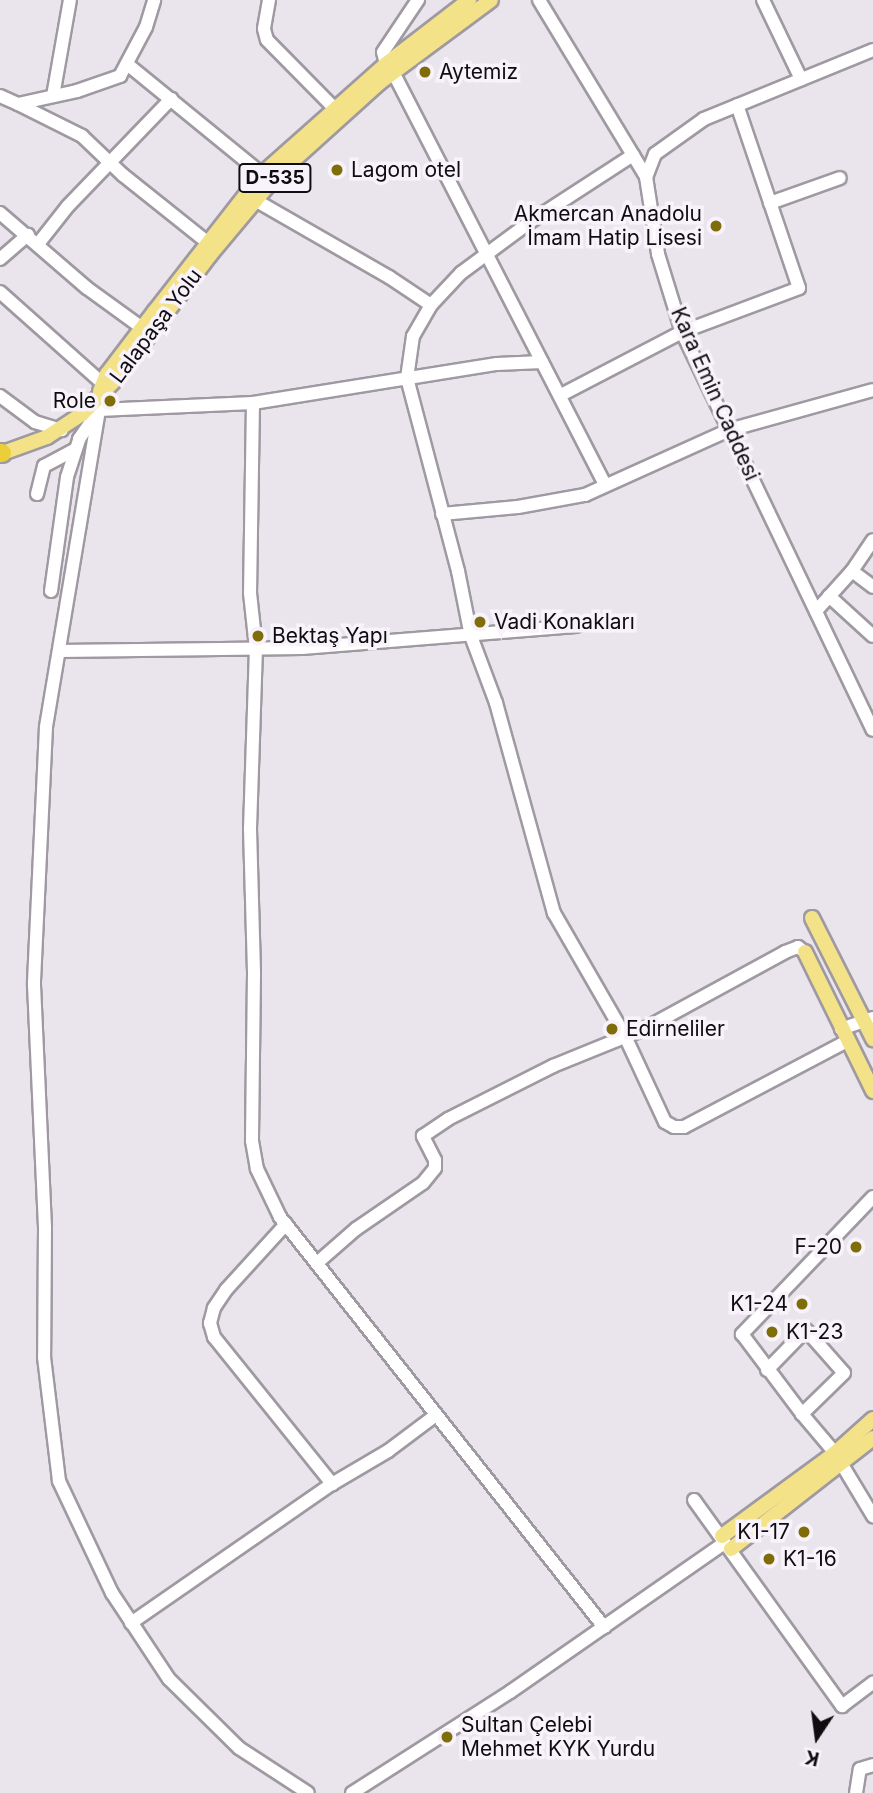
<!DOCTYPE html>
<html>
<head>
<meta charset="utf-8">
<style>
	body { margin:0 }
	#map { position:relative; width:873px; height:1793px; overflow:hidden; background:#eae5ed; font-family:Inter,sans-serif }
	div>[style] { position:absolute }
	[style*='--x'] { left:calc(var(--x)*1px); top:calc(var(--y)*1px); width:calc(var(--w)*1px); rotate:calc(var(--a)*1deg) }
	.roads { filter:drop-shadow(2px 0 #9f99a1) drop-shadow(-2px 0 #9f99a1) drop-shadow(0 2px #9f99a1) drop-shadow(0 -2px #9f99a1) }
	.minor>* { height:12px; margin:-6px; padding:0 6px; transform-origin:6px; border-radius:6px; background:#fff }
	.major>* { height:14px; margin:-7px; padding:0 7px; transform-origin:7px; border-radius:7px; background:#f3e288 }
	.highway>* { height:18px; margin:-9px; padding:0 9px; transform-origin:9px; border-radius:9px; background:#ebcf38 }
	.dots>* { width:19px; height:19px; translate:-50% -50%; box-sizing:border-box; border:4px solid #f8f2fa; border-radius:50% }
	span { translate:-50% -50%; white-space:nowrap; text-align:center; line-height:1.15; -webkit-text-stroke:7px #f8f2fa; paint-order:stroke }
	.shield-label span { padding:2px 5px; background:#f8f2fa; border:2px solid; border-radius:5px; -webkit-text-stroke-width:0 }
	.shield-label { font-size:19px; color:#0f0d10; font-weight:700 }
	.poi-label { font-size:21px; color:#0f0d10 }
	.left { translate:0 -50%; text-align:left }
	.right { translate:-100% -50%; text-align:right }
	.street-label { font-size:21px; color:#0f0d10 }
	.north { position:absolute; left:782px; top:1702px; width:70px; height:70px; -webkit-text-stroke:5px #f8f2fa; paint-order:stroke; rotate:193deg; font-size:19px; font-weight:700; line-height:28px; text-align:center; color:#0f0d10 }
	.north::after { content:''; display:block; margin:auto; width:24px; height:32px; background:#0f0d10; clip-path:polygon(50% 0,100% 100%,50% 72%,0 100%) }
</style>
</head>
<body>
<div id="map">
	<div class="roads">
		<div class="minor">
			<i style="--x:269;--y:0;--w:29;--a:100"></i>
			<i style="--x:264;--y:29;--w:11;--a:75"></i>
			<i style="--x:267;--y:40;--w:95;--a:45.4"></i>
			<i style="--x:539;--y:0;--w:207;--a:58.8"></i>
			<i style="--x:763;--y:0;--w:88;--a:64.3"></i>
			<i style="--x:873;--y:50;--w:183;--a:157.8"></i>
			<i style="--x:704;--y:119;--w:60;--a:144.5"></i>
			<i style="--x:655;--y:154;--w:25;--a:111"></i>
			<i style="--x:646;--y:177;--w:78;--a:81.1"></i>
			<i style="--x:658;--y:254;--w:82;--a:72.9"></i>
			<i style="--x:682;--y:332;--w:441;--a:64.4"></i>
			<i style="--x:127;--y:64;--w:174;--a:39.2"></i>
			<i style="--x:386;--y:64;--w:12;--a:-104"></i>
			<i style="--x:383;--y:52;--w:63;--a:-56.1"></i>
			<i style="--x:393;--y:72;--w:464;--a:62.8"></i>
			<i style="--x:0;--y:96;--w:20;--a:24"></i>
			<i style="--x:18;--y:104;--w:60;--a:-12.4"></i>
			<i style="--x:77;--y:91;--w:46;--a:-19.2"></i>
			<i style="--x:120;--y:76;--w:55;--a:-62"></i>
			<i style="--x:146;--y:27;--w:28;--a:-73"></i>
			<i style="--x:53;--y:96;--w:97;--a:-80"></i>
			<i style="--x:18;--y:104;--w:72;--a:26.6"></i>
			<i style="--x:82;--y:136;--w:57;--a:43.6"></i>
			<i style="--x:123;--y:175;--w:107;--a:38.6"></i>
			<i style="--x:633;--y:155;--w:123;--a:147"></i>
			<i style="--x:530;--y:222;--w:86;--a:143.5"></i>
			<i style="--x:461;--y:273;--w:44;--a:133.2"></i>
			<i style="--x:431;--y:305;--w:36;--a:120"></i>
			<i style="--x:413;--y:336;--w:42;--a:98.1"></i>
			<i style="--x:407;--y:378;--w:200;--a:75.2"></i>
			<i style="--x:458;--y:571;--w:66;--a:78.7"></i>
			<i style="--x:471;--y:636;--w:72;--a:69.5"></i>
			<i style="--x:496;--y:703;--w:218;--a:74.6"></i>
			<i style="--x:554;--y:913;--w:140;--a:60"></i>
			<i style="--x:624;--y:1034;--w:97;--a:65"></i>
			<i style="--x:665;--y:1122;--w:10;--a:29"></i>
			<i style="--x:674;--y:1127;--w:10;--a:0"></i>
			<i style="--x:684;--y:1127;--w:184;--a:-27.8"></i>
			<i style="--x:255;--y:200;--w:155;--a:29.9"></i>
			<i style="--x:389;--y:277;--w:50;--a:33.7"></i>
			<i style="--x:770;--y:203;--w:74;--a:-19.7"></i>
			<i style="--x:0;--y:213;--w:115;--a:40.8"></i>
			<i style="--x:87;--y:288;--w:68;--a:36"></i>
			<i style="--x:38;--y:244;--w:48;--a:-51.7"></i>
			<i style="--x:68;--y:206;--w:149;--a:-46.1"></i>
			<i style="--x:0;--y:259;--w:37;--a:-41"></i>
			<i style="--x:0;--y:292;--w:137;--a:41.7"></i>
			<i style="--x:561;--y:395;--w:136;--a:-27.5"></i>
			<i style="--x:682;--y:332;--w:125;--a:-20.6"></i>
			<i style="--x:799;--y:288;--w:193;--a:-108.7"></i>
			<i style="--x:0;--y:396;--w:44;--a:36.6"></i>
			<i style="--x:35;--y:422;--w:28;--a:17"></i>
			<i style="--x:95;--y:399;--w:12;--a:70"></i>
			<i style="--x:99;--y:410;--w:321;--a:99.5"></i>
			<i style="--x:46;--y:727;--w:258;--a:92.7"></i>
			<i style="--x:34;--y:985;--w:243;--a:87.4"></i>
			<i style="--x:45;--y:1228;--w:129;--a:90.4"></i>
			<i style="--x:44;--y:1357;--w:125;--a:83.1"></i>
			<i style="--x:59;--y:1481;--w:124;--a:64.7"></i>
			<i style="--x:112;--y:1593;--w:103;--a:56.5"></i>
			<i style="--x:169;--y:1679;--w:98;--a:44.6"></i>
			<i style="--x:239;--y:1748;--w:82;--a:33.1"></i>
			<i style="--x:253;--y:403;--w:190;--a:90.9"></i>
			<i style="--x:250;--y:593;--w:55;--a:83.8"></i>
			<i style="--x:256;--y:648;--w:181;--a:91.9"></i>
			<i style="--x:250;--y:829;--w:145;--a:88.4"></i>
			<i style="--x:254;--y:974;--w:167;--a:90.7"></i>
			<i style="--x:252;--y:1141;--w:28;--a:80"></i>
			<i style="--x:257;--y:1169;--w:53;--a:64.4"></i>
			<i style="--x:280;--y:1217;--w:523;--a:51.68"></i>
			<i style="--x:37;--y:494;--w:29;--a:-76"></i>
			<i style="--x:44;--y:466;--w:36;--a:-28"></i>
			<i style="--x:442;--y:514;--w:76;--a:-5.3"></i>
			<i style="--x:518;--y:507;--w:68;--a:-10.2"></i>
			<i style="--x:585;--y:495;--w:158;--a:-24.3"></i>
			<i style="--x:729;--y:430;--w:149;--a:-15.5"></i>
			<i style="--x:852;--y:571;--w:26;--a:37"></i>
			<i style="--x:51;--y:591;--w:115;--a:-82"></i>
			<i style="--x:67;--y:477;--w:40;--a:-72"></i>
			<i style="--x:79;--y:439;--w:35;--a:-55"></i>
			<i style="--x:99;--y:410;--w:154;--a:-2.6"></i>
			<i style="--x:253;--y:403;--w:247;--a:-9.1"></i>
			<i style="--x:497;--y:364;--w:45;--a:-2.5"></i>
			<i style="--x:829;--y:596;--w:59;--a:42.3"></i>
			<i style="--x:816;--y:611;--w:54;--a:-48"></i>
			<i style="--x:852;--y:571;--w:37;--a:-56"></i>
			<i style="--x:59;--y:651;--w:243;--a:-0.7"></i>
			<i style="--x:302;--y:648;--w:275;--a:-4.6"></i>
			<i style="--x:841;--y:1029;--w:34;--a:-19"></i>
			<i style="--x:873;--y:1197;--w:190;--a:133.7"></i>
			<i style="--x:742;--y:1334;--w:100;--a:53.1"></i>
			<i style="--x:802;--y:1414;--w:51;--a:49.8"></i>
			<i style="--x:835;--y:1453;--w:74;--a:58.9"></i>
			<i style="--x:286;--y:1224;--w:89;--a:132.3"></i>
			<i style="--x:226;--y:1290;--w:22;--a:124"></i>
			<i style="--x:214;--y:1308;--w:16;--a:105"></i>
			<i style="--x:210;--y:1323;--w:15;--a:74"></i>
			<i style="--x:214;--y:1337;--w:189;--a:51.2"></i>
			<i style="--x:317;--y:1263;--w:52;--a:-41.1"></i>
			<i style="--x:356;--y:1229;--w:81;--a:-34.5"></i>
			<i style="--x:423;--y:1183;--w:19;--a:-51"></i>
			<i style="--x:435;--y:1168;--w:8;--a:-90"></i>
			<i style="--x:435;--y:1160;--w:27;--a:-117"></i>
			<i style="--x:423;--y:1136;--w:30;--a:-34"></i>
			<i style="--x:448;--y:1119;--w:118;--a:-26.8"></i>
			<i style="--x:553;--y:1066;--w:98;--a:-22.1"></i>
			<i style="--x:644;--y:1029;--w:161;--a:-28.6"></i>
			<i style="--x:785;--y:952;--w:14;--a:-21"></i>
			<i style="--x:798;--y:947;--w:9;--a:36"></i>
			<i style="--x:767;--y:1370;--w:56;--a:-45.7"></i>
			<i style="--x:806;--y:1330;--w:57;--a:48.5"></i>
			<i style="--x:844;--y:1373;--w:59;--a:135.7"></i>
			<i style="--x:694;--y:1500;--w:254;--a:54.3"></i>
			<i style="--x:842;--y:1706;--w:39;--a:-37"></i>
			<i style="--x:131;--y:1623;--w:244;--a:-34.7"></i>
			<i style="--x:332;--y:1484;--w:65;--a:-30.5"></i>
			<i style="--x:388;--y:1451;--w:60;--a:-36.9"></i>
			<i style="--x:352;--y:1793;--w:188;--a:-32.6"></i>
			<i style="--x:510;--y:1692;--w:261;--a:-34.8"></i>
			<i style="--x:856;--y:1793;--w:24;--a:-81"></i>
			<i style="--x:860;--y:1769;--w:14;--a:-17"></i>
		</div>
		<div class="major">
			<i style="--x:100;--y:391;--w:18;--a:-68"></i>
			<i style="--x:107;--y:374;--w:79;--a:-52.7"></i>
			<i style="--x:155;--y:311;--w:174;--a:-52"></i>
			<i style="--x:262;--y:174;--w:166;--a:-41.6"></i>
			<i style="--x:386;--y:64;--w:105;--a:-37.6"></i>
			<i style="--x:0;--y:454;--w:50;--a:-19.9"></i>
			<i style="--x:47;--y:437;--w:42;--a:-33.3"></i>
			<i style="--x:82;--y:414;--w:50;--a:-45.8"></i>
			<i style="--x:117;--y:378;--w:154;--a:-52.9"></i>
			<i style="--x:210;--y:255;--w:104;--a:-50.1"></i>
			<i style="--x:277;--y:175;--w:137;--a:-42"></i>
			<i style="--x:379;--y:83;--w:139;--a:-36.5"></i>
			<i style="--x:812;--y:918;--w:136;--a:63.2"></i>
			<i style="--x:805;--y:952;--w:155;--a:63.9"></i>
			<i style="--x:722;--y:1536;--w:140;--a:-36.3"></i>
			<i style="--x:835;--y:1453;--w:51;--a:-41.8"></i>
			<i style="--x:731;--y:1549;--w:180;--a:-38"></i>
		</div>
		<div class="highway">
			<i style="--x:0;--y:453;--w:2;--a:0"></i>
		</div>
	</div>
	<div class="dots">
		<i style="left:425px;top:72px;background:#7e6d09"></i>
		<i style="left:337px;top:170px;background:#7e6d09"></i>
		<i style="left:716px;top:226px;background:#7e6d09"></i>
		<i style="left:110px;top:401px;background:#7e6d09"></i>
		<i style="left:480px;top:622px;background:#7e6d09"></i>
		<i style="left:258px;top:636px;background:#7e6d09"></i>
		<i style="left:612px;top:1029px;background:#7e6d09"></i>
		<i style="left:856px;top:1247px;background:#7e6d09"></i>
		<i style="left:802px;top:1304px;background:#7e6d09"></i>
		<i style="left:772px;top:1332px;background:#7e6d09"></i>
		<i style="left:804px;top:1532px;background:#7e6d09"></i>
		<i style="left:769px;top:1559px;background:#7e6d09"></i>
		<i style="left:447px;top:1737px;background:#7e6d09"></i>
	</div>
	<div class="shield-label">
		<span style="left:275px;top:178px">D-535</span>
	</div>
	<div class="poi-label">
		<span class="left" style="left:439px;top:72px">Aytemiz</span>
		<span class="left" style="left:351px;top:170px">Lagom otel</span>
		<span class="right" style="left:702px;top:226px">Akmercan Anadolu<br>İmam Hatip Lisesi</span>
		<span class="right" style="left:96px;top:401px">Role</span>
		<span class="left" style="left:494px;top:622px">Vadi Konakları</span>
		<span class="left" style="left:272px;top:636px">Bektaş Yapı</span>
		<span class="left" style="left:626px;top:1029px">Edirneliler</span>
		<span class="right" style="left:842px;top:1247px">F-20</span>
		<span class="right" style="left:788px;top:1304px">K1-24</span>
		<span class="left" style="left:786px;top:1332px">K1-23</span>
		<span class="right" style="left:790px;top:1532px">K1-17</span>
		<span class="left" style="left:783px;top:1559px">K1-16</span>
		<span class="left" style="left:461px;top:1737px">Sultan Çelebi<br>Mehmet KYK Yurdu</span>
	</div>
	<div class="street-label">
		<span style="left:156px;top:326px;rotate:-53deg">Lalapaşa Yolu</span>
		<span style="left:715px;top:394px;rotate:66deg">Kara Emin Caddesi</span>
	</div>
	<div class="north">K</div>
</div>
</body>
</html>
